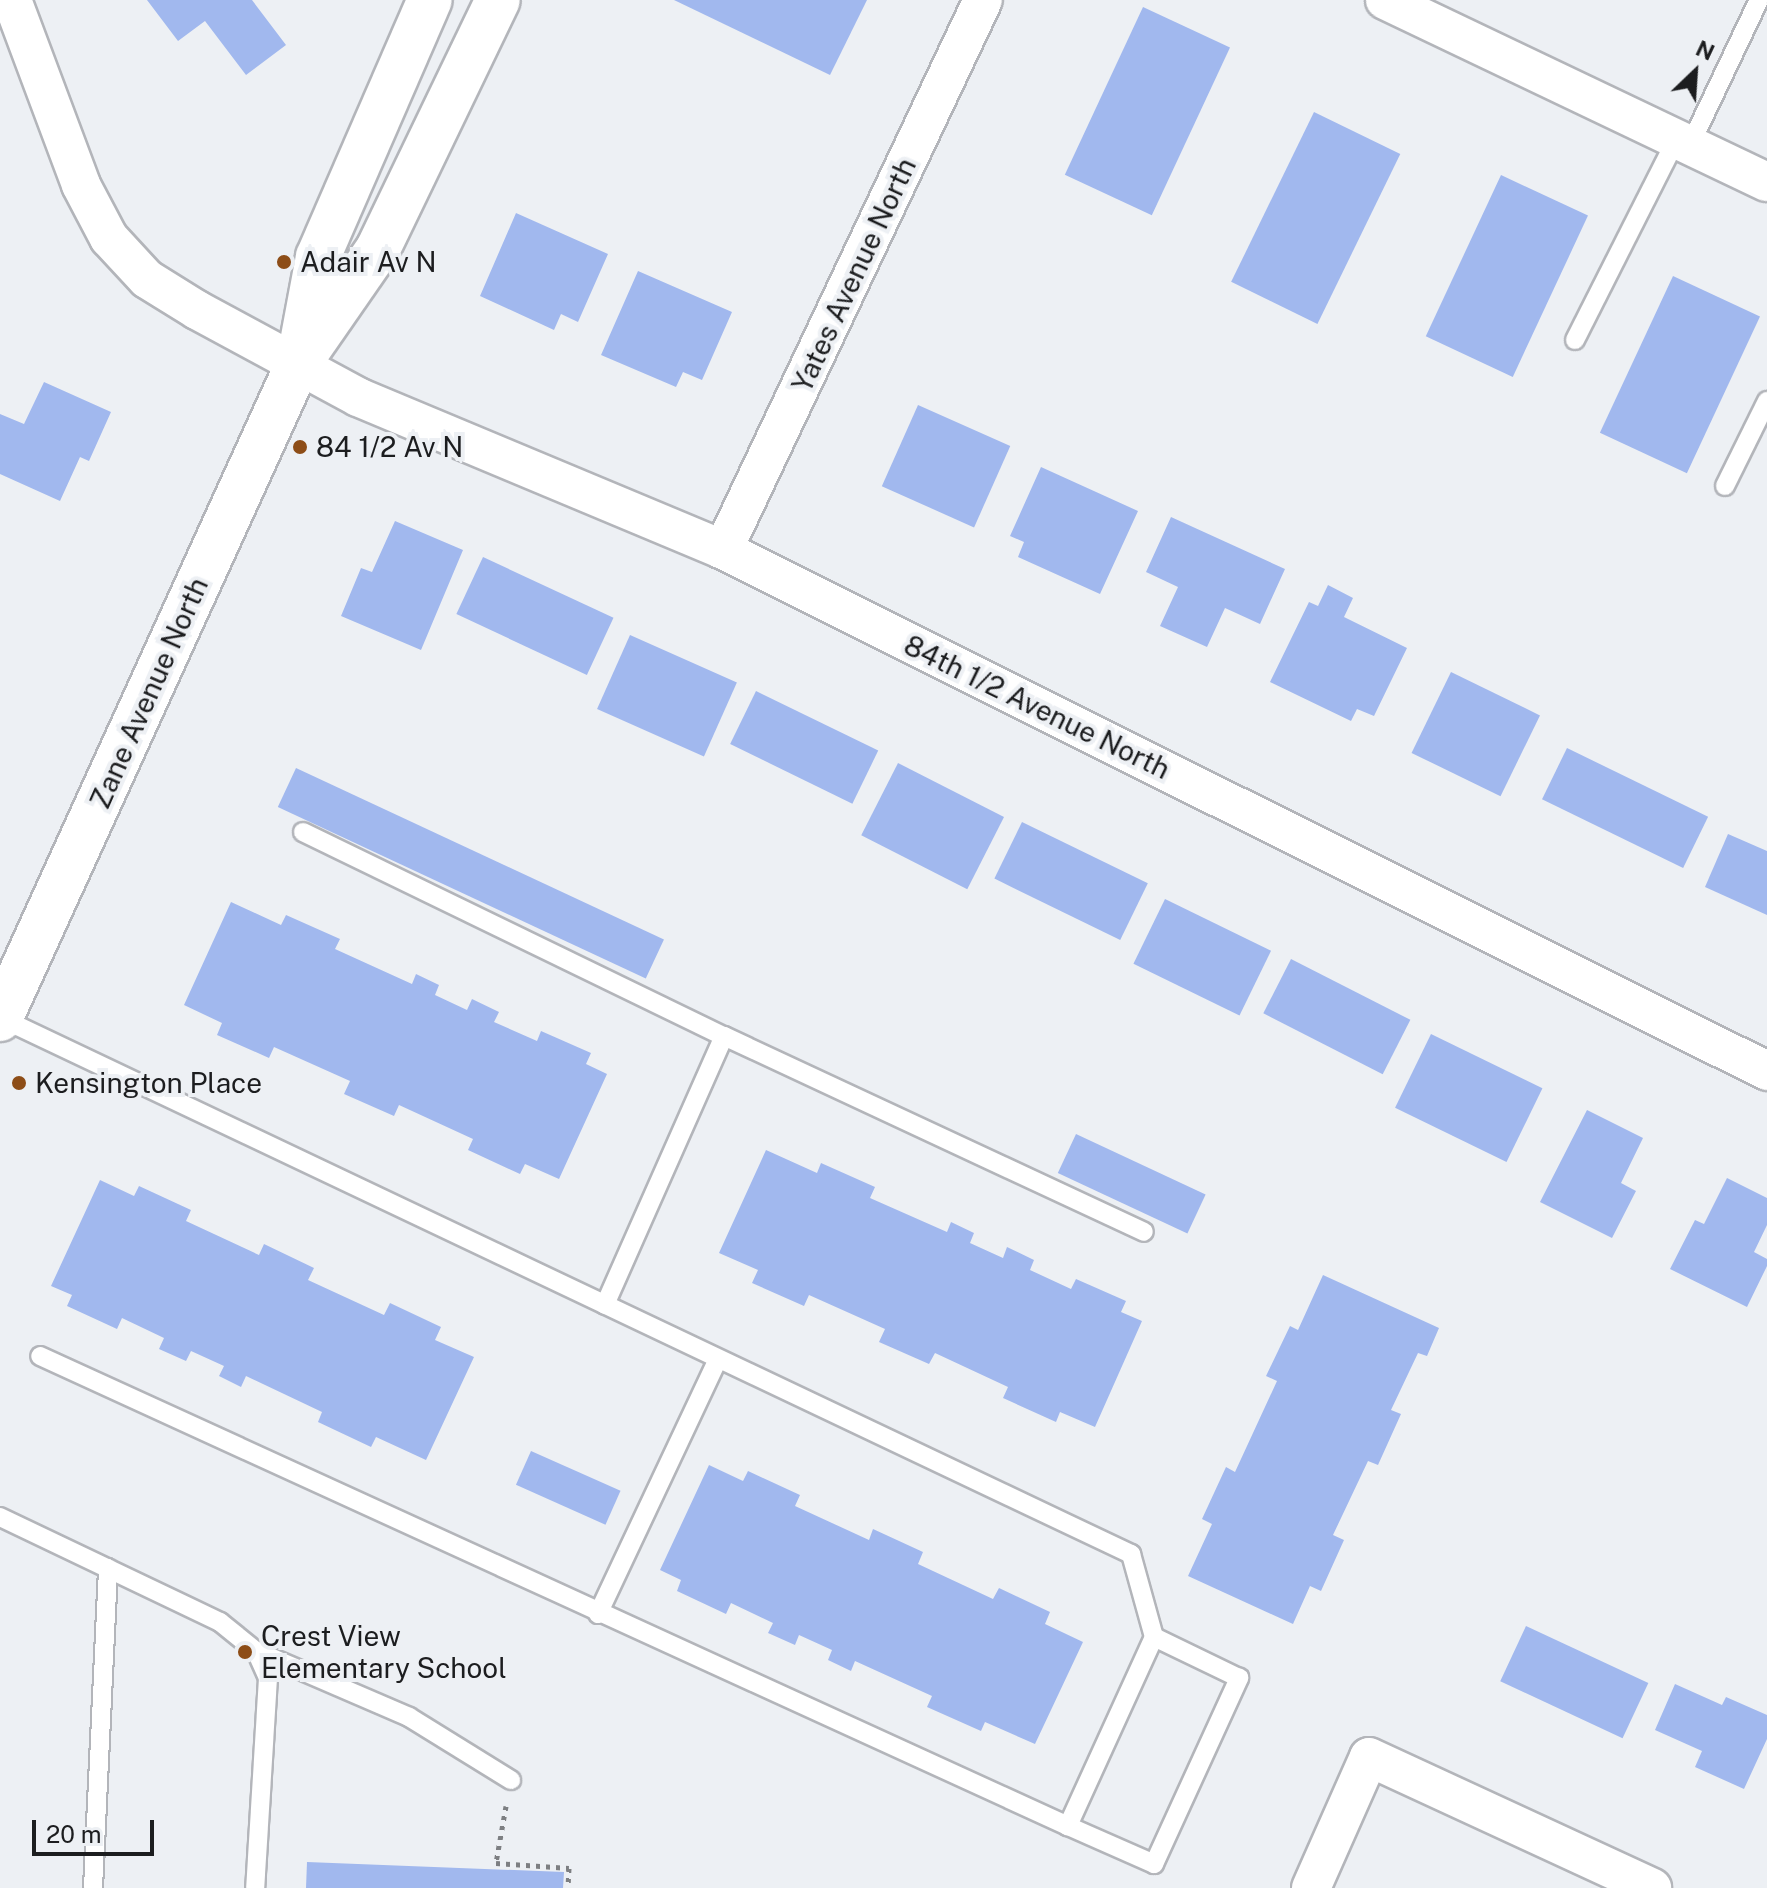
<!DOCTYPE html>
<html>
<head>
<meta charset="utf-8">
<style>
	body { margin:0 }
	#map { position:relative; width:1767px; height:1888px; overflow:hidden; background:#edf0f4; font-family:"Public Sans",sans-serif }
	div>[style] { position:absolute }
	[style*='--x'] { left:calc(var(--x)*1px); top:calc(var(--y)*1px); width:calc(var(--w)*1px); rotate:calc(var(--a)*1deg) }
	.building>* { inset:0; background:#a1b8ee; transform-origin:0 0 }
	.path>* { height:5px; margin-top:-2.5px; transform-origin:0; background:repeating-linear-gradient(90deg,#7d7f82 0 4px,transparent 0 10px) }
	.roads { filter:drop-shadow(2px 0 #b3b5ba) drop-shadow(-2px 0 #b3b5ba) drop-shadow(0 2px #b3b5ba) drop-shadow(0 -2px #b3b5ba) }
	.lane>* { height:18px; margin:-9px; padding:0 9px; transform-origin:9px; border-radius:9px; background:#fff }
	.street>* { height:38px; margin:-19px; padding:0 19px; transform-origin:19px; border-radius:19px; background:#fff }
	.secondary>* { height:44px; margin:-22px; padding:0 22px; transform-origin:22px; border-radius:22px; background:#fff }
	.dots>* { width:22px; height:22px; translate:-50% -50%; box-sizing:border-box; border:4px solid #edf0f4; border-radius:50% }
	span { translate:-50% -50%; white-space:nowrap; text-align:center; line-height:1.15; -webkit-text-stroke:8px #edf0f4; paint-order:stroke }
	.poi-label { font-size:28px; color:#1c1d1f }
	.left { translate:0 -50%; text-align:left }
	.street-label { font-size:28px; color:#1c1d1f }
	.north { position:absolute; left:1655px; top:32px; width:80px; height:80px; -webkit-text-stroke:6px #edf0f4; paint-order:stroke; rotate:25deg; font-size:22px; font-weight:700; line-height:32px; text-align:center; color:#1c1d1f }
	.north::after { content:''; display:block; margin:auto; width:28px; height:36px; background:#1c1d1f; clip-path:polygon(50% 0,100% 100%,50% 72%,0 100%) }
	.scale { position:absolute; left:32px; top:1820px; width:122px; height:36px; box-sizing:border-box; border:4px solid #1c1d1f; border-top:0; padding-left:10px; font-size:24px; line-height:28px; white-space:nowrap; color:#1c1d1f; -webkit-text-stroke:6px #edf0f4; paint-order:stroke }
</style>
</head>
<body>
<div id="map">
	<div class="building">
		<i style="clip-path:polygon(147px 0,252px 0,286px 45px,246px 75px,205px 21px,178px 41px)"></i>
		<i style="clip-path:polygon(674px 0,867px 0,830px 75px)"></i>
		<i style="left:1143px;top:7px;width:96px;height:185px;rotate:25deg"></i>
		<i style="left:1314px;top:112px;width:96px;height:189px;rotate:26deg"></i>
		<i style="left:1501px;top:175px;width:96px;height:178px;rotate:25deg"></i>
		<i style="clip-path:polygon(516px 213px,608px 254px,578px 322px,561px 314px,554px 330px,480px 296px)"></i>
		<i style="clip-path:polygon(638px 271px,732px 312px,702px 380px,683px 372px,676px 387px,601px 355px)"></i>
		<i style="left:1673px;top:276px;width:96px;height:173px;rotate:25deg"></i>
		<i style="clip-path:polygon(44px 382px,111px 412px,89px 461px,80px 457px,60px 501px,0 474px,0 414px,24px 424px)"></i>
		<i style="left:918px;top:405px;width:101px;height:89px;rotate:24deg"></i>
		<i style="clip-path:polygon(1041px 467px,1138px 511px,1100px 594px,1018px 557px,1024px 542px,1010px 536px)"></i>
		<i style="clip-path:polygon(1171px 517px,1285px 569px,1260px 624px,1225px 608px,1207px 647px,1160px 626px,1178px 587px,1146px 572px)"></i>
		<i style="clip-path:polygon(395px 521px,463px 550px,421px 650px,341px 616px,361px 568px,372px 572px)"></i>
		<i style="left:483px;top:557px;width:144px;height:63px;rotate:25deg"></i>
		<i style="clip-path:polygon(1328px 585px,1353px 598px,1344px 617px,1407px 648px,1374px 716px,1357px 709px,1351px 721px,1270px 682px,1309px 602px,1318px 606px)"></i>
		<i style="left:630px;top:635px;width:117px;height:81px;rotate:24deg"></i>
		<i style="left:1451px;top:672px;width:99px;height:90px;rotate:26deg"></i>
		<i style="left:756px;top:691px;width:136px;height:59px;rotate:26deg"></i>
		<i style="left:1567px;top:748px;width:157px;height:57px;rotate:26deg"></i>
		<i style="left:898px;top:763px;width:119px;height:81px;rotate:27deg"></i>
		<i style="left:296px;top:768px;width:406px;height:43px;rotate:25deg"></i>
		<i style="left:1022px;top:822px;width:140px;height:63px;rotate:26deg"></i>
		<i style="clip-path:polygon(1728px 834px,1767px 851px,1767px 915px,1705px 887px)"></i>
		<i style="left:1165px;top:899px;width:118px;height:72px;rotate:26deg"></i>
		<i style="clip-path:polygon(231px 902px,281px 925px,286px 915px,340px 939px,335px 949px,412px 984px,416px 974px,439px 985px,435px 995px,467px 1010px,472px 999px,499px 1012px,494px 1022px,537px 1041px,541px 1031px,591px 1053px,586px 1064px,607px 1074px,559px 1179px,525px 1164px,520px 1174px,468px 1150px,473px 1139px,399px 1105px,394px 1116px,344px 1094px,350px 1081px,274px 1047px,269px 1058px,217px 1035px,222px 1023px,184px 1005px)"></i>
		<i style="left:1291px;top:959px;width:134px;height:61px;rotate:27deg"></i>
		<i style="left:1431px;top:1034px;width:124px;height:82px;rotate:26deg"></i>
		<i style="clip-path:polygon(1587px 1110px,1643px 1138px,1621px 1183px,1636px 1191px,1612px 1238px,1540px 1202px)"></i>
		<i style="left:1076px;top:1134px;width:143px;height:43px;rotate:25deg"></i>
		<i style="clip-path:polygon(766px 1150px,817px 1173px,821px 1163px,875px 1187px,870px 1198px,947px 1232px,951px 1222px,974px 1233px,970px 1243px,1003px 1258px,1007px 1247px,1034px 1260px,1030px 1270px,1071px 1289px,1076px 1279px,1126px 1301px,1121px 1312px,1142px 1321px,1095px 1427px,1060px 1412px,1056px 1422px,1003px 1398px,1008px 1387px,935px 1353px,929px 1364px,879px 1342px,885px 1329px,809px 1295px,804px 1306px,752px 1283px,758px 1270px,719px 1253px)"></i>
		<i style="clip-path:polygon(1727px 1178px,1767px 1198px,1767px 1225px,1754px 1252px,1767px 1259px,1767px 1266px,1747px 1307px,1670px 1269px,1695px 1220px,1704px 1224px)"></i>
		<i style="clip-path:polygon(100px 1180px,134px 1196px,139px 1186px,191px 1210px,186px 1221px,259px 1255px,264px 1244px,314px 1268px,308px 1280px,384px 1315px,390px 1303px,441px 1327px,435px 1340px,474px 1357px,426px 1460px,376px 1437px,371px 1447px,318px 1422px,322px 1412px,246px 1376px,241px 1387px,219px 1376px,224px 1366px,191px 1351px,186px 1361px,159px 1349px,164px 1338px,122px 1318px,117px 1329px,67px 1306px,72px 1295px,51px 1286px)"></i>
		<i style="clip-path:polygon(1323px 1275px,1439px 1328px,1427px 1356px,1418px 1353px,1391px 1410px,1401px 1414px,1378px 1465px,1368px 1461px,1333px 1535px,1344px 1540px,1321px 1591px,1310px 1586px,1293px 1624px,1188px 1576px,1212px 1524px,1202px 1519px,1226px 1467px,1235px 1472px,1277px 1381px,1266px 1376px,1290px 1326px,1298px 1330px)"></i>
		<i style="left:531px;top:1451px;width:98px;height:37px;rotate:24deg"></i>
		<i style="clip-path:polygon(709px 1465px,743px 1481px,748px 1471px,800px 1495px,795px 1506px,869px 1540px,873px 1529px,923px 1552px,918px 1564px,993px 1599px,999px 1588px,1050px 1612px,1045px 1624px,1083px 1642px,1035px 1744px,985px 1722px,981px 1731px,927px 1707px,932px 1696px,855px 1661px,851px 1671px,828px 1660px,832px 1650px,799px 1635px,795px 1645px,768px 1633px,773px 1623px,731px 1603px,726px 1614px,677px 1591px,681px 1580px,660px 1570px)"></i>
		<i style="left:1526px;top:1626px;width:135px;height:61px;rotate:25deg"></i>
		<i style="clip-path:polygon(1675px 1684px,1722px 1705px,1726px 1697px,1767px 1715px,1767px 1739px,1744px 1789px,1695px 1767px,1702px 1751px,1655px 1730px)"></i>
		<i style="clip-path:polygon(307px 1862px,564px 1872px,563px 1888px,306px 1888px)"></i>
	</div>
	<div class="path">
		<i style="--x:506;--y:1806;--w:58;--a:100"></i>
		<i style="--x:496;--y:1863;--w:73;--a:3.9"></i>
		<i style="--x:569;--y:1868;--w:20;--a:93"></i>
	</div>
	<div class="roads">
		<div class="lane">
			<i style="--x:1691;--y:143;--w:158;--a:-64.6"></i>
			<i style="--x:1575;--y:340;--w:229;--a:-63.2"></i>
			<i style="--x:1725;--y:486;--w:95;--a:-63.7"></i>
			<i style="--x:303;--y:832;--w:468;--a:25.9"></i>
			<i style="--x:724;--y:1036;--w:294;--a:113.9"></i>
			<i style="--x:1;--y:1018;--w:1251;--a:25.38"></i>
			<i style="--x:1131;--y:1554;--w:86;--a:74.5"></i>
			<i style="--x:1154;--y:1637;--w:208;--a:114.5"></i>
			<i style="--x:1068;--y:1826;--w:1130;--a:-155.43"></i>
			<i style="--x:724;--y:1036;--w:463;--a:25"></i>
			<i style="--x:0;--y:1517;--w:244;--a:25.5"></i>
			<i style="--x:220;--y:1622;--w:46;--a:38.9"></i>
			<i style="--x:256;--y:1651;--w:30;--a:66"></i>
			<i style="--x:268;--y:1678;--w:210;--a:93.5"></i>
			<i style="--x:598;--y:1614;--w:282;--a:-64.8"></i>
			<i style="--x:256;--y:1651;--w:167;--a:23.3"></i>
			<i style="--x:409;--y:1717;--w:120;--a:31.7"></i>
			<i style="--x:1068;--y:1826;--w:94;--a:23.8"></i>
			<i style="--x:1154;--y:1864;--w:205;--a:-65.4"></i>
			<i style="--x:1239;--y:1678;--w:94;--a:-154.2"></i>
			<i style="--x:93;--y:1888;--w:320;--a:-87.3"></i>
		</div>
		<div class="street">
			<i style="--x:12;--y:0;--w:197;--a:69.5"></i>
			<i style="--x:81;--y:185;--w:60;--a:62.2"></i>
			<i style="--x:109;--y:238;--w:56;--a:47.2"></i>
			<i style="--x:147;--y:279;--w:59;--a:31.8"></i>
			<i style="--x:197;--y:310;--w:183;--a:28.4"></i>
			<i style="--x:358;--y:397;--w:396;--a:22.7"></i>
			<i style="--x:723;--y:550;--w:1167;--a:26.52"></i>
			<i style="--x:1385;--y:0;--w:423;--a:25.5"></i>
			<i style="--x:723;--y:550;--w:608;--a:-64.7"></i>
			<i style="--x:1311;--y:1888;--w:143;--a:-66.1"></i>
			<i style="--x:1369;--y:1757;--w:312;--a:24.8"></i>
		</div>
		<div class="secondary">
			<i style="--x:301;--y:348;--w:93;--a:-79.4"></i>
			<i style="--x:318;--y:257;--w:280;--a:-66.5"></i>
			<i style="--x:0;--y:1019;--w:717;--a:-65.54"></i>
			<i style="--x:297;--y:366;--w:142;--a:-55.3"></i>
			<i style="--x:378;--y:249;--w:276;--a:-64.3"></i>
		</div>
	</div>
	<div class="dots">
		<i style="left:284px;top:262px;background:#8d4d17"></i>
		<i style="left:300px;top:447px;background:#8d4d17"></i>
		<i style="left:19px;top:1083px;background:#8d4d17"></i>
		<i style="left:245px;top:1652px;background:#8d4d17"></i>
	</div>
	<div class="poi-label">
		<span class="left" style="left:300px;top:262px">Adair Av N</span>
		<span class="left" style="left:316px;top:447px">84 1/2 Av N</span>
		<span class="left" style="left:35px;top:1083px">Kensington Place</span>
		<span class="left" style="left:261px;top:1652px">Crest View<br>Elementary School</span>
	</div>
	<div class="street-label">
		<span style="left:854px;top:275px;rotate:-65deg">Yates Avenue North</span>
		<span style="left:149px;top:693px;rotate:-66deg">Zane Avenue North</span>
		<span style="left:1037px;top:707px;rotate:26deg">84th 1/2 Avenue North</span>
	</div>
	<div class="north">N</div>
	<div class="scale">20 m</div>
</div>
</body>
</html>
